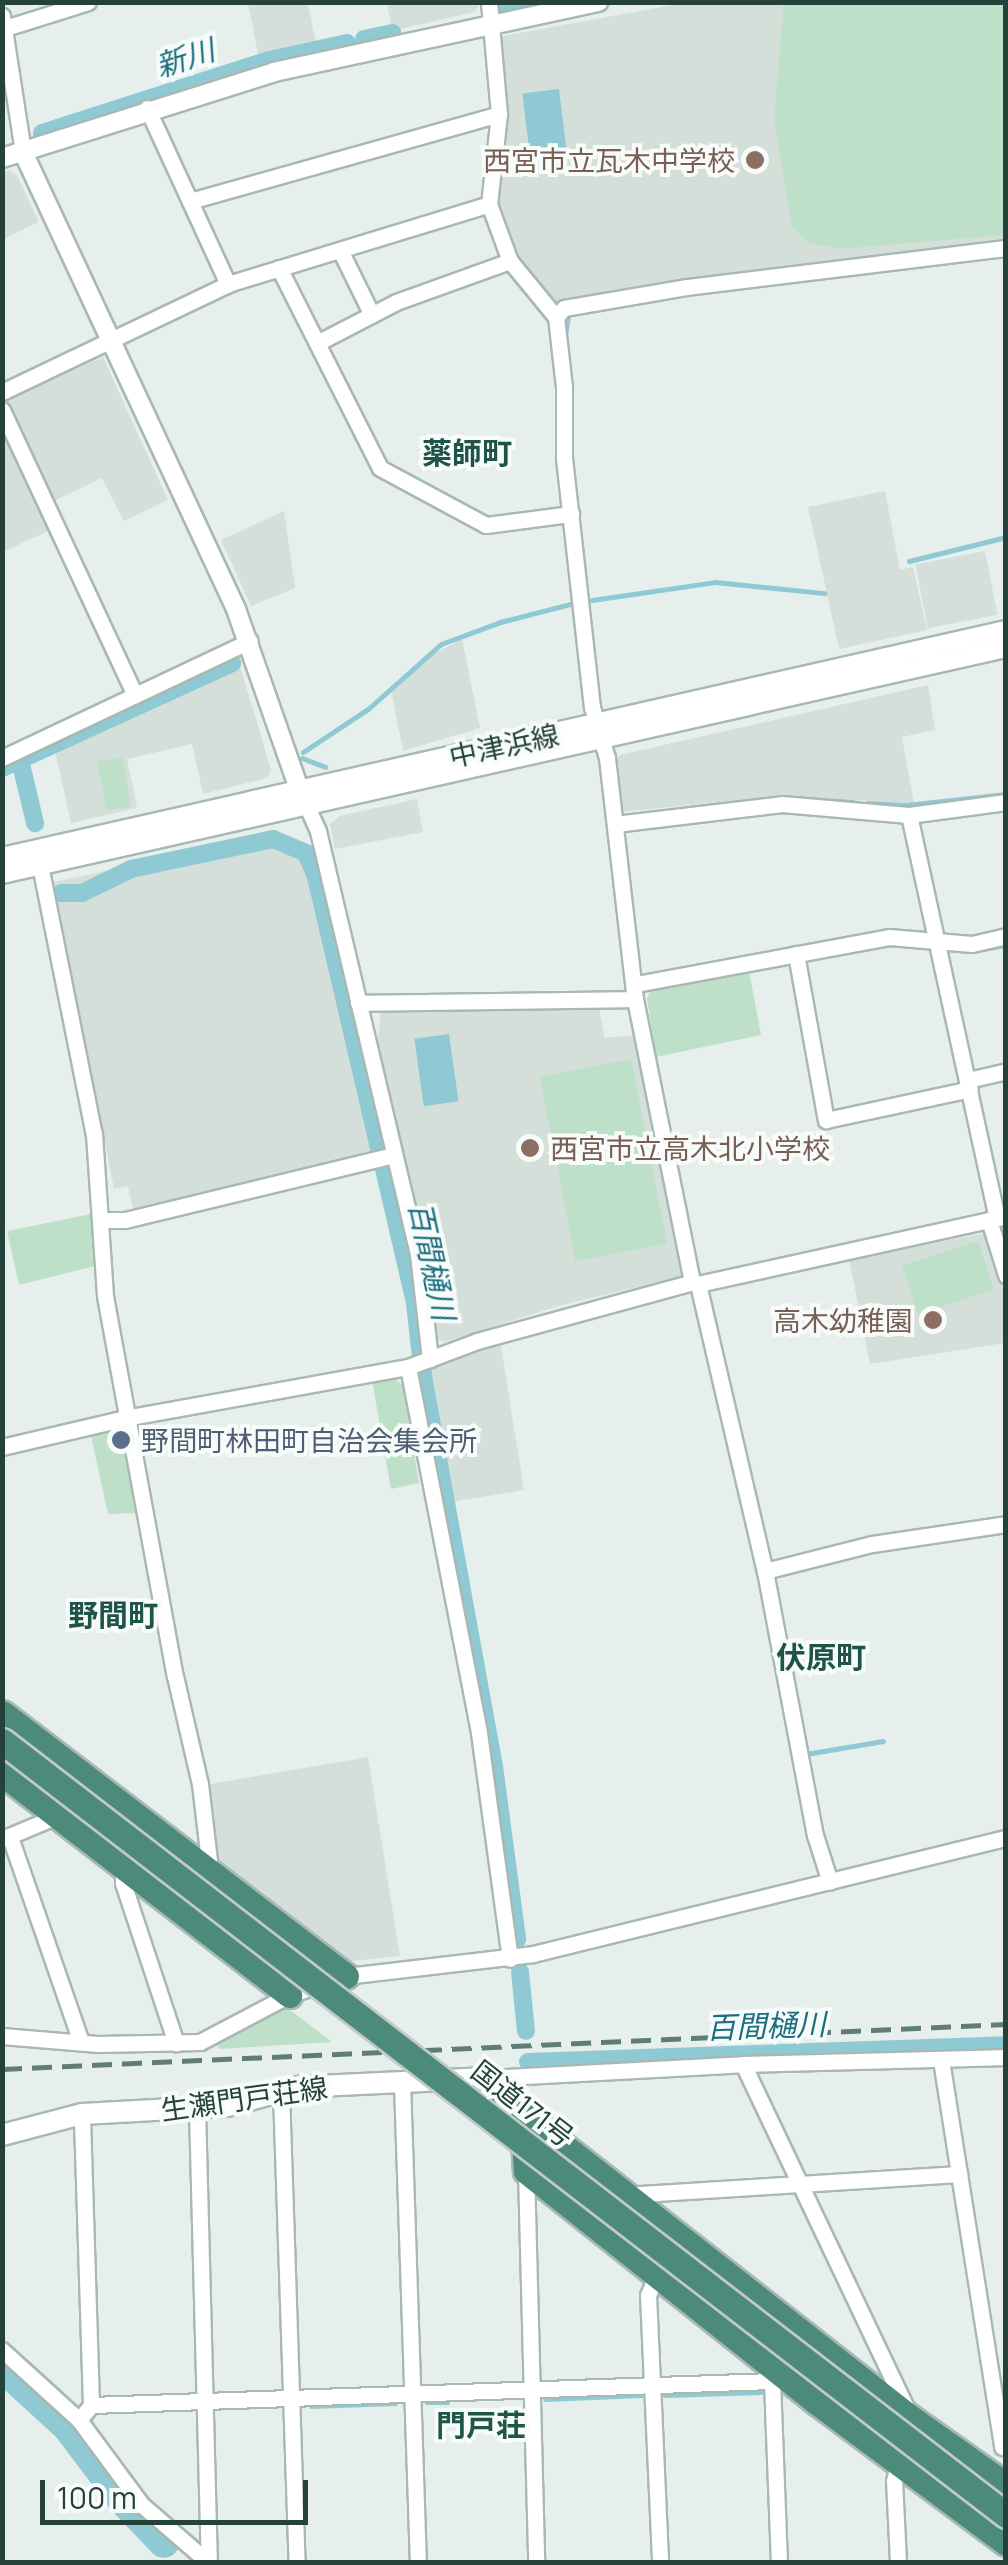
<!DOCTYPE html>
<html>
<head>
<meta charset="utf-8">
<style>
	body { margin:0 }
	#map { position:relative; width:1008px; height:2565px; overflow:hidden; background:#e6efeb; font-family:Manrope,"Noto Sans JP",sans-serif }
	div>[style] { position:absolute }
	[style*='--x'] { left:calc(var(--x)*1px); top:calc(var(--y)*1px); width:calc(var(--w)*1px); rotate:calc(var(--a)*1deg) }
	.built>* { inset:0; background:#d4dfda; transform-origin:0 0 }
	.green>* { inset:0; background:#bfe0c8; transform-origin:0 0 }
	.water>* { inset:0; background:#8ec9d4; transform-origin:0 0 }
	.stream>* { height:5px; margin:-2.5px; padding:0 2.5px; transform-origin:2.5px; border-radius:2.5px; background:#8ec9d4 }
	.canal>* { height:18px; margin:-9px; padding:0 9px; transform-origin:9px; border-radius:9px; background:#8ec9d4 }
	.river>* { height:32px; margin:-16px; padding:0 16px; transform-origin:16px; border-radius:16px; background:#8ec9d4 }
	.roads { filter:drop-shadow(2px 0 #a8b8b2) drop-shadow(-2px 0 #a8b8b2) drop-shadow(0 2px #a8b8b2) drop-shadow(0 -2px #a8b8b2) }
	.minor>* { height:15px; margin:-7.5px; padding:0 7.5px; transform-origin:7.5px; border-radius:7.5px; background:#fff }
	.tertiary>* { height:18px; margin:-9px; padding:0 9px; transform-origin:9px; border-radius:9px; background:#fff }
	.secondary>* { height:20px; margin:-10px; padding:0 10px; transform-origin:10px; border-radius:10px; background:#fff }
	.trunk>* { height:25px; margin:-12.5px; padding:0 12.5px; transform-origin:12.5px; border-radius:12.5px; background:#4c8a7c }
	.rail>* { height:5px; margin-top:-2.5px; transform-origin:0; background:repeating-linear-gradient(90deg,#5f7d75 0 20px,transparent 0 30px) }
	.bridges { filter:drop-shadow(2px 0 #c2cac8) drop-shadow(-2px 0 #c2cac8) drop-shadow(0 2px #c2cac8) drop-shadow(0 -2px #c2cac8) }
	.trunk-bridge>* { height:25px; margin:-12.5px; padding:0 12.5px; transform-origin:12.5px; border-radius:12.5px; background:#4c8a7c }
	.dots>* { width:28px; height:28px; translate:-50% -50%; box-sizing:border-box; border:5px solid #f7fbf9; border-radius:50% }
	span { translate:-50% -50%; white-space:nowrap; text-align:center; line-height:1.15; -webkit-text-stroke:8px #f7fbf9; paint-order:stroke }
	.education-label { font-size:28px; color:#785e54 }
	.right { translate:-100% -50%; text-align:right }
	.left { translate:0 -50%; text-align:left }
	.street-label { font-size:28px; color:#24423a }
	.service-label { font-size:28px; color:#4e5e75 }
	.water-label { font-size:30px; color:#1c6f80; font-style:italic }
	.neighbourhood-label { font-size:30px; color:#1f5548; font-weight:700 }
	.frame { position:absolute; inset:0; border:5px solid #24423a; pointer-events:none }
	.scale { position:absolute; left:40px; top:2480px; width:268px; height:45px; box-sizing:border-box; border:5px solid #24423a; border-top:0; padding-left:12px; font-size:30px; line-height:35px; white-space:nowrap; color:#24423a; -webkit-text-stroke:8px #f7fbf9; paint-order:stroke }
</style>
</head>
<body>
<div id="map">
	<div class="built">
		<i style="clip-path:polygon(248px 3px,308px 3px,316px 45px,259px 59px)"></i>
		<i style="clip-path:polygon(387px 3px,479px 2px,479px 4px,475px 12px,392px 31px)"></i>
		<i style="clip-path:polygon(684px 3px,1005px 3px,1005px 239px,555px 302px,516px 258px,498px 205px,509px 114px,499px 43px,503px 36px)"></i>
		<i style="clip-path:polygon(8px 170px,17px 175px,39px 222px,3px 239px,3px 172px)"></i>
		<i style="clip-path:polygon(103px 357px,168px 500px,124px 521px,102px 478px,54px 501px,7px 400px)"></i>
		<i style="clip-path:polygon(2px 428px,50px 530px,3px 552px,2px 551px)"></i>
		<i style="clip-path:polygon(885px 491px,900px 570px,913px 567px,927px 630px,839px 649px,808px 507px)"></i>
		<i style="clip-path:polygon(284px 511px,295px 588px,251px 606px,221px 540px)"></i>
		<i style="left:985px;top:551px;width:65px;height:71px;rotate:79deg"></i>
		<i style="clip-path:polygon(462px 639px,480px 728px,403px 751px,391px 690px,434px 654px)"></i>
		<i style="clip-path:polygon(233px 666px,240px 667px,257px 722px,271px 771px,267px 778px,203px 794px,192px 744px,127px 759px,137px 808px,71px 823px,54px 746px)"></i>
		<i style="clip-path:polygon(928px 685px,935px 730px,902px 737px,914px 803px,775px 796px,622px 812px,615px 760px,620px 755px)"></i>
		<i style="clip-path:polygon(417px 799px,423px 832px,335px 849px,330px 824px,340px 816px)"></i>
		<i style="clip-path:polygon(272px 835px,298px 843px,318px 863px,383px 1144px,376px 1152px,133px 1209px,128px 1186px,114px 1189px,54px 882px)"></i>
		<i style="clip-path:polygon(598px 1003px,605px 1038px,636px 1035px,686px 1270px,683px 1276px,558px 1306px,444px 1342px,436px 1339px,424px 1254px,378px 1042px,381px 1008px)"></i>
		<i style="clip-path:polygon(986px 1233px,1005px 1293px,1005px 1343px,870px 1364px,849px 1259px)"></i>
		<i style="clip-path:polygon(500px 1340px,524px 1490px,451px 1502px,430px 1369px,433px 1364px)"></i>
		<i style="clip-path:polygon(368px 1757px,400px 1956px,352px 1961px,339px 1957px,219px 1865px,210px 1784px)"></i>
	</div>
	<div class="green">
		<i style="clip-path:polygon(784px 3px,1005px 3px,1005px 235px,839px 249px,808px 243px,792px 227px,774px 117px)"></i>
		<i style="left:122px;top:757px;width:50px;height:25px;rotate:80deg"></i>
		<i style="clip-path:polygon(749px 971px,761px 1035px,656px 1057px,647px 998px,651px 990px)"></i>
		<i style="left:631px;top:1059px;width:188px;height:93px;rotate:79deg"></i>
		<i style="clip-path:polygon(96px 1213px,99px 1265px,19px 1285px,7px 1231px)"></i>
		<i style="left:978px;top:1241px;width:51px;height:80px;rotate:72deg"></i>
		<i style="clip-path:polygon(393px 1377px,403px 1386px,419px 1483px,391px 1489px,372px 1380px)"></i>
		<i style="clip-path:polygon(111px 1431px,115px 1449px,129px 1447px,140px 1513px,108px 1514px,91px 1436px)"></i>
		<i style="clip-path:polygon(286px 2007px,332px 2042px,219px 2049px,216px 2043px)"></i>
	</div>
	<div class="water">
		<i style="left:559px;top:89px;width:63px;height:37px;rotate:83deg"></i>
		<i style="left:449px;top:1034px;width:68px;height:35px;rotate:82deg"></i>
	</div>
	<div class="stream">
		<i style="--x:565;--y:335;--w:20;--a:-81"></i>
		<i style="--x:909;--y:561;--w:100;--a:-13.9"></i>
		<i style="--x:592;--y:600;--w:124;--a:-8.3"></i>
		<i style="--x:715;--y:582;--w:110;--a:5.8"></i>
		<i style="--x:303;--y:752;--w:78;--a:-33.5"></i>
		<i style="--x:368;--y:709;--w:98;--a:-41.7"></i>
		<i style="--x:441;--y:644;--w:63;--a:-20.4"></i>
		<i style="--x:500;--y:622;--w:72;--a:-14.4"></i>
		<i style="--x:302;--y:758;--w:25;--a:21"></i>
		<i style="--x:793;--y:798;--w:60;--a:3.8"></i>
		<i style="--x:867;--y:803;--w:39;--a:3"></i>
		<i style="--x:906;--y:805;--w:101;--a:-6.3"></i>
		<i style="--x:673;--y:810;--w:100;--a:-6.9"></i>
		<i style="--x:971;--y:951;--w:36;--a:-10"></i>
		<i style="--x:806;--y:1754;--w:78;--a:-9.6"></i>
		<i style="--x:665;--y:2395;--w:96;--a:-1.8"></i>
		<i style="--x:545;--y:2399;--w:96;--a:-2.4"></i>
		<i style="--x:427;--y:2402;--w:20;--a:0"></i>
		<i style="--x:311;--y:2406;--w:84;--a:-2"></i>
	</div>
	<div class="canal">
		<i style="--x:502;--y:8;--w:33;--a:-11"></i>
		<i style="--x:364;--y:39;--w:29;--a:-12"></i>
		<i style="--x:42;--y:133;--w:239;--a:-17.8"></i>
		<i style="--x:270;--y:60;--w:79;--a:-12.4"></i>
		<i style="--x:20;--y:760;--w:65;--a:76.6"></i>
		<i style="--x:2;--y:768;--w:253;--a:-24.5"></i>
		<i style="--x:61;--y:893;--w:21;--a:0"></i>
		<i style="--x:82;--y:893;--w:55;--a:-26.1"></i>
		<i style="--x:131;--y:869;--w:145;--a:-11.9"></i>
		<i style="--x:273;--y:839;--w:36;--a:23"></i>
		<i style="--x:306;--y:853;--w:26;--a:67"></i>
		<i style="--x:316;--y:877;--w:437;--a:76.9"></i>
		<i style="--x:415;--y:1303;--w:73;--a:83.7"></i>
		<i style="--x:423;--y:1376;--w:396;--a:79.7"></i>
		<i style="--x:494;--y:1766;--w:175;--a:82.4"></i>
		<i style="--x:520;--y:1972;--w:59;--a:84.2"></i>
		<i style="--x:528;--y:2062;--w:478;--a:-2"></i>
	</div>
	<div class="river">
		<i style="--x:2;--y:2366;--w:89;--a:42.3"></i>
		<i style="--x:68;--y:2426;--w:91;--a:53"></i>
		<i style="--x:123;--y:2499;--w:59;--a:46.4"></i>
	</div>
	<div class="roads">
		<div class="minor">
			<i style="--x:489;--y:2;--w:112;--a:84.9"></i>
			<i style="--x:499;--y:114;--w:91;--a:96.3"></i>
			<i style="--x:489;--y:204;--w:61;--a:69.8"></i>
			<i style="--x:510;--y:261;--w:72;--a:50.6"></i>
			<i style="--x:556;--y:317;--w:70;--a:83.5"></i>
			<i style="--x:564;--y:387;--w:71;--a:90"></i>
			<i style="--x:564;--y:458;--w:251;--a:83.6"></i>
			<i style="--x:592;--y:707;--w:53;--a:73.6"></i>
			<i style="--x:607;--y:758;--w:243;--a:83.4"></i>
			<i style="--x:635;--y:999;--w:289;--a:78.6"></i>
			<i style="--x:2;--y:16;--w:138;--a:81.2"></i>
			<i style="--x:2;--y:29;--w:90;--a:-17.4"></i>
			<i style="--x:147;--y:108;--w:194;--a:65.3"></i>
			<i style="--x:190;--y:201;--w:321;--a:-15.7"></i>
			<i style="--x:340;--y:250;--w:72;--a:63.8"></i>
			<i style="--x:279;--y:268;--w:224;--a:63.2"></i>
			<i style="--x:380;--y:468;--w:120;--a:28.3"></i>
			<i style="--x:486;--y:525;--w:86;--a:-7.4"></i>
			<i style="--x:556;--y:317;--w:12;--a:-48"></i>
			<i style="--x:564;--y:308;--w:125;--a:-9.7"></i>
			<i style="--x:687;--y:287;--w:321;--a:-7"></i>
			<i style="--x:317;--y:343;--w:89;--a:-27.4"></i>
			<i style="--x:396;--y:302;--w:121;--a:-19.8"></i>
			<i style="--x:2;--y:392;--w:250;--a:-25.5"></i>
			<i style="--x:228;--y:284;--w:273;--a:-17"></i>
			<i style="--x:2;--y:410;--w:315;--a:65"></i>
			<i style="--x:2;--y:758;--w:274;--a:-25.3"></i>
			<i style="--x:306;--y:804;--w:30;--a:66"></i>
			<i style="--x:318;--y:831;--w:435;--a:76.7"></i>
			<i style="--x:418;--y:1254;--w:106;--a:83.5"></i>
			<i style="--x:909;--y:815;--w:412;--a:77.7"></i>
			<i style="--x:615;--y:824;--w:168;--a:-6.8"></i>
			<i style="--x:782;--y:804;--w:127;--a:5"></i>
			<i style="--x:909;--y:815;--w:98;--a:-7.6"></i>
			<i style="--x:38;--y:855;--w:285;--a:78.7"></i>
			<i style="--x:94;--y:1134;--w:162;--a:86.1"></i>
			<i style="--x:105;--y:1296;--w:386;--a:79.6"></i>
			<i style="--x:175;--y:1676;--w:111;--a:77"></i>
			<i style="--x:200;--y:1784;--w:78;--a:83.3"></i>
			<i style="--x:209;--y:1861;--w:10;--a:114"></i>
			<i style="--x:796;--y:954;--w:169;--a:79.8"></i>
			<i style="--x:826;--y:1120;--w:147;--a:-12.1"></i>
			<i style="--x:636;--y:984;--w:257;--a:-10.5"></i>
			<i style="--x:889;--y:937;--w:83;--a:4.8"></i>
			<i style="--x:972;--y:944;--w:35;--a:-13"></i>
			<i style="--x:358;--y:1003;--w:277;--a:-0.8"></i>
			<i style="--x:968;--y:1080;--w:39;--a:-13"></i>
			<i style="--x:103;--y:1220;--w:22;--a:0"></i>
			<i style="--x:125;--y:1220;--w:277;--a:-13.6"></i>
			<i style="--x:989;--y:1220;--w:58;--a:72.8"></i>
			<i style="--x:698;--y:1284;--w:295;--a:76.9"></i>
			<i style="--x:765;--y:1571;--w:269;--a:79.3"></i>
			<i style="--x:815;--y:1835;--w:49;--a:72.3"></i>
			<i style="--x:408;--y:1367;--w:373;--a:79"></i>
			<i style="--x:479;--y:1733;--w:228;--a:82.2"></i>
			<i style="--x:2;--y:1447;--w:131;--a:-13.2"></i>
			<i style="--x:130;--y:1417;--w:282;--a:-10.2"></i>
			<i style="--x:408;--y:1367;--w:74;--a:-20.6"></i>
			<i style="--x:477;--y:1341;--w:223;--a:-15.3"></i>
			<i style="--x:692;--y:1282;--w:6;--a:18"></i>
			<i style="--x:698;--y:1284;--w:315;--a:-12.4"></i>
			<i style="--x:765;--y:1571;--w:110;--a:-14.2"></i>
			<i style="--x:872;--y:1544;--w:135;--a:-8.5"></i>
			<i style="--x:10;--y:1837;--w:217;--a:70.9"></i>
			<i style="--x:2;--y:1839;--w:60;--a:-22.7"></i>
			<i style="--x:123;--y:1868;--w:15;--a:90"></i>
			<i style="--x:123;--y:1883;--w:169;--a:71.7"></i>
			<i style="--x:2;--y:2036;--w:96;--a:4.8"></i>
			<i style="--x:98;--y:2044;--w:102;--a:-1.1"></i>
			<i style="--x:200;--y:2042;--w:101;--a:-27.8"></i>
			<i style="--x:289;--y:1995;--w:60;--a:-18.4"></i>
			<i style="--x:346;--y:1976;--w:188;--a:-6.7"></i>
			<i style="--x:533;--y:1954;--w:487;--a:-13.8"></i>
			<i style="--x:941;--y:2060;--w:392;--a:81"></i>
			<i style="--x:743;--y:2064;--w:381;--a:64.6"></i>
			<i style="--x:487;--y:2078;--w:256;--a:-3.1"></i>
			<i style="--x:743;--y:2064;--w:263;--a:-1.5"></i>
			<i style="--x:402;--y:2083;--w:479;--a:88.1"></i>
			<i style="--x:281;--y:2092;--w:470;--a:88.1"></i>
			<i style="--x:197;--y:2109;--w:453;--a:88.5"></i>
			<i style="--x:526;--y:2171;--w:391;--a:88.5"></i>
			<i style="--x:624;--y:2195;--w:336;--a:-3.6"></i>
			<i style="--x:657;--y:2274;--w:23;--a:113"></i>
			<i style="--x:648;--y:2295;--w:267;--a:87.4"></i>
			<i style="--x:2;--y:2350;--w:104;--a:42.3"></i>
			<i style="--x:79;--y:2420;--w:106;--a:53.5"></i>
			<i style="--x:142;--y:2505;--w:87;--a:40.8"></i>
			<i style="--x:778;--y:2373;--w:10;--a:127"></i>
			<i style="--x:772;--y:2381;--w:181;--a:87.8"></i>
			<i style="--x:91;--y:2405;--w:681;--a:-2.02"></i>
			<i style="--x:79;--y:2420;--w:19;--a:-51"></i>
			<i style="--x:91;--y:2405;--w:291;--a:-91.8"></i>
			<i style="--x:898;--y:2562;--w:81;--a:-92.8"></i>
			<i style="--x:894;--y:2481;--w:16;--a:-76"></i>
		</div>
		<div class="tertiary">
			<i style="--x:23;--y:152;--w:504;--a:65.01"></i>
			<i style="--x:236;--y:609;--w:199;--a:70.7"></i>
			<i style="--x:2;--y:158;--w:285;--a:-17.5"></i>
			<i style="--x:274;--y:72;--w:332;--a:-12.2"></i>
			<i style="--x:2;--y:857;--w:1029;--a:-12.74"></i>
			<i style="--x:2;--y:874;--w:1029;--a:-12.69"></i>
		</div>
		<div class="secondary">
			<i style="--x:2;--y:2135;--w:83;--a:-14.7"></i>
			<i style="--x:82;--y:2114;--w:145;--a:-3.2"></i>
			<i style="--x:227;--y:2106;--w:73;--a:-15.2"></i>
			<i style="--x:297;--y:2087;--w:190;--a:-2.7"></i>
		</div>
		<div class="trunk">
			<i style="--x:2;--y:1713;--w:433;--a:37.4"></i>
			<i style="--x:2;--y:1773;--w:363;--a:37.7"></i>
			<i style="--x:487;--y:2078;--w:62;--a:54.2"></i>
			<i style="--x:523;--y:2128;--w:43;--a:86"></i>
			<i style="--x:526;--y:2171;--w:369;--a:38.5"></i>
			<i style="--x:815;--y:2401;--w:238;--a:36.6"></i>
			<i style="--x:518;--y:2104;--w:51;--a:43.4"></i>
			<i style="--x:555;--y:2139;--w:452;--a:38.1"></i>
			<i style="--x:911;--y:2418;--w:116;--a:35.2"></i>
		</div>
	</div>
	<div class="rail">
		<i style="--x:2;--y:2069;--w:1005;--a:-2.57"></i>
	</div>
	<div class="bridges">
		<div class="trunk-bridge">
			<i style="--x:2;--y:1741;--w:1268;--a:37.63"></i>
		</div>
	</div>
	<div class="dots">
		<i style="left:755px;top:160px;background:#8d6e63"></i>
		<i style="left:530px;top:1148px;background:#8d6e63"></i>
		<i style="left:933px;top:1320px;background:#8d6e63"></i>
		<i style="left:121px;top:1440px;background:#5c6f8a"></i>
	</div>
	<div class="education-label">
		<span class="right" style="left:735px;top:160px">西宮市立瓦木中学校</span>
		<span class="left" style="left:550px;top:1148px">西宮市立高木北小学校</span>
		<span class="right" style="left:913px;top:1320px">高木幼稚園</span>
	</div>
	<div class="street-label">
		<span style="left:504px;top:745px;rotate:-12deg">中津浜線</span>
		<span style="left:244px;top:2098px;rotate:-8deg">生瀬門戸荘線</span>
		<span style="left:523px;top:2103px;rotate:38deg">国道171号</span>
	</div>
	<div class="service-label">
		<span class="left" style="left:141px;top:1440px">野間町林田町自治会集会所</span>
	</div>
	<div class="water-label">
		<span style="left:185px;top:58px;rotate:-18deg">新川</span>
		<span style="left:432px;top:1261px;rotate:78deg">百間樋川</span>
		<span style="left:766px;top:2026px;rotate:-2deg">百間樋川</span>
	</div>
	<div class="neighbourhood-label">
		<span style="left:467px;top:453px">薬師町</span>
		<span style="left:113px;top:1615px">野間町</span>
		<span style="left:821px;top:1657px">伏原町</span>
		<span style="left:481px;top:2425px">門戸荘</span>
	</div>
	<div class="frame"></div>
	<div class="scale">100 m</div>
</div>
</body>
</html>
